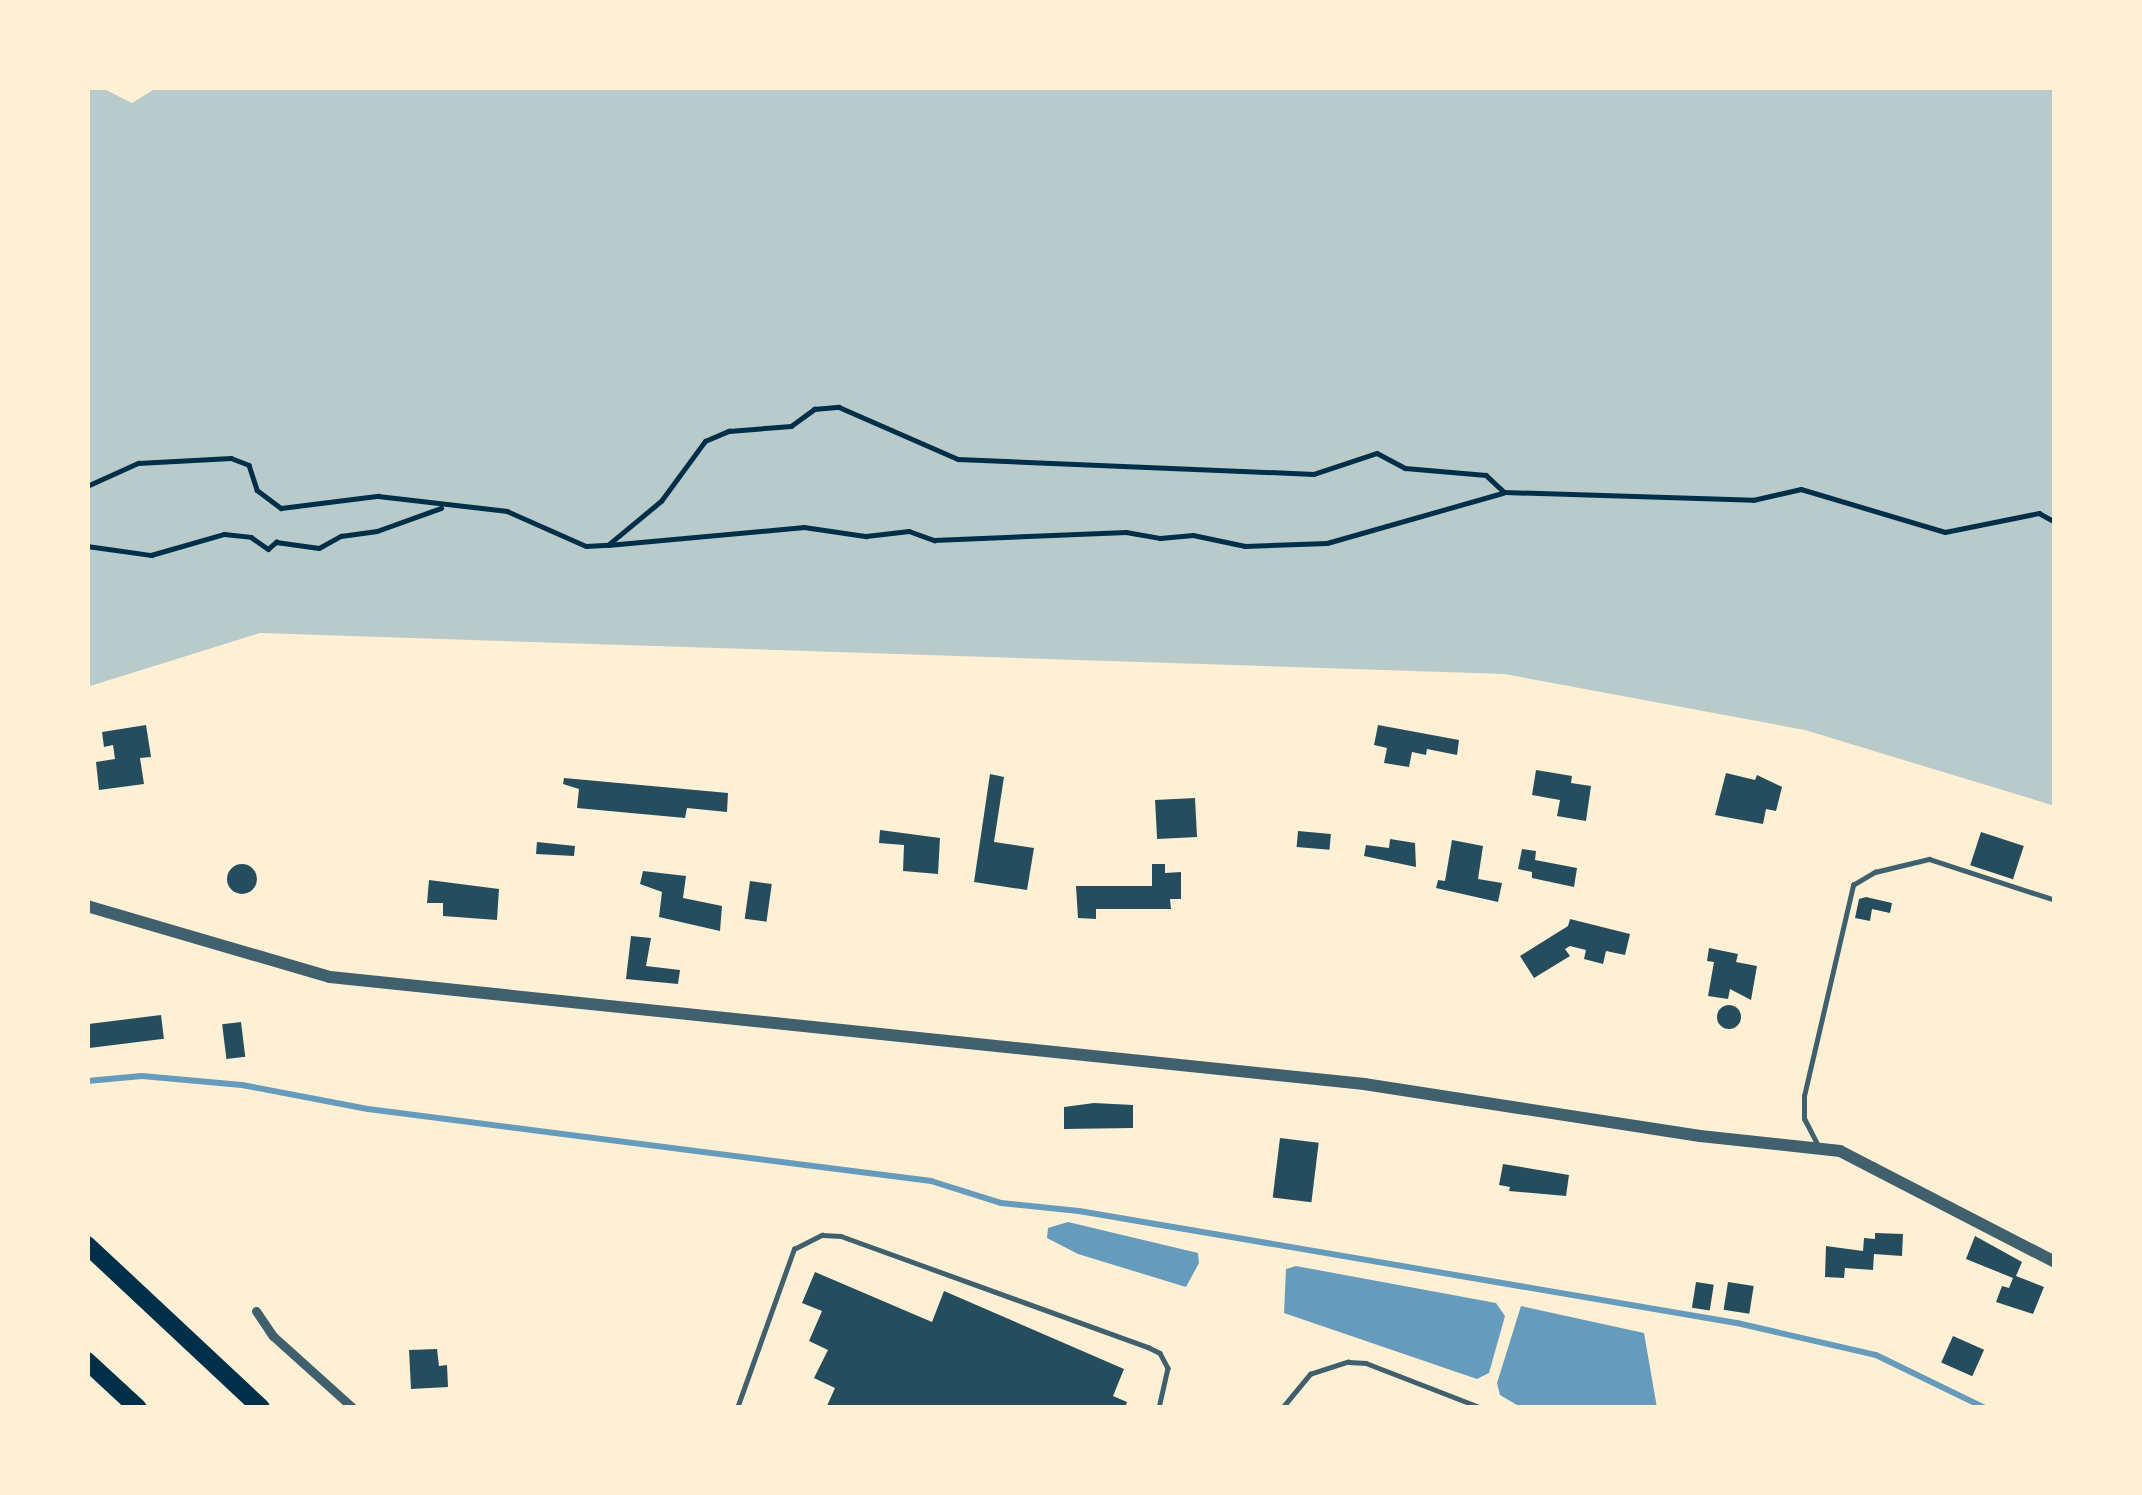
<!DOCTYPE html>
<html>
<head>
<meta charset="utf-8">
<style>
	body { margin:0 }
	#map { position:relative; width:2142px; height:1495px; overflow:hidden; background:#fdf0d5; font-family:Ubuntu,sans-serif }
	div>[style] { position:absolute }
	[style*='--x'] { left:calc(var(--x)*1px); top:calc(var(--y)*1px); width:calc(var(--w)*1px); rotate:calc(var(--a)*1deg) }
	.green>* { inset:0; background:#b9caca }
	.water>* { inset:0; background:#669bbc }
	.stream>* { height:6px; margin:-3px; padding:0 3px; transform-origin:3px; border-radius:3px; background:#669bbc }
	.building>* { inset:0; background:#264d5e; transform-origin:0 0 }
	.round { border-radius:50% }
	.path>* { height:4.5px; margin:-2.25px; padding:0 2.25px; transform-origin:2.25px; border-radius:2.25px; background:#003049 }
	.service>* { height:4.5px; margin:-2.25px; padding:0 2.25px; transform-origin:2.25px; border-radius:2.25px; background:#3f606c }
	.minor>* { height:9px; margin:-4.5px; padding:0 4.5px; transform-origin:4.5px; border-radius:4.5px; background:#3f606c }
	.tertiary>* { height:12px; margin:-6px; padding:0 6px; transform-origin:6px; border-radius:6px; background:#3f606c }
	.motorway>* { height:18px; margin:-9px; padding:0 9px; transform-origin:9px; border-radius:9px; background:#003049 }
	span { translate:-50% -50%; white-space:nowrap; text-align:center; line-height:1.15; -webkit-text-stroke:12px #fdf0d5; paint-order:stroke }
	.frame { position:absolute; inset:0; border:90px solid #fdf0d5; pointer-events:none }
</style>
</head>
<body>
<div id="map">
	<div class="green">
		<i style="clip-path:polygon(87px 87px,100px 87px,132px 103px,158px 87px,2055px 87px,2055px 806px,1805px 730px,1504px 674px,260px 633px,87px 687px)"></i>
	</div>
	<div class="water">
		<i style="clip-path:polygon(1068px 1222px,1198px 1253px,1199px 1263px,1186px 1287px,1078px 1254px,1047px 1238px,1048px 1228px)"></i>
		<i style="clip-path:polygon(1296px 1266px,1496px 1303px,1505px 1316px,1489px 1373px,1477px 1379px,1284px 1313px,1286px 1269px)"></i>
		<i style="clip-path:polygon(1521px 1306px,1644px 1333px,1657px 1408px,1522px 1408px,1500px 1395px,1497px 1383px)"></i>
	</div>
	<div class="stream">
		<i style="--x:87;--y:1081;--w:55;--a:-5.2"></i>
		<i style="--x:142;--y:1076;--w:100;--a:5.1"></i>
		<i style="--x:242;--y:1085;--w:128;--a:10.8"></i>
		<i style="--x:368;--y:1109;--w:568;--a:7.29"></i>
		<i style="--x:931;--y:1181;--w:73;--a:17.4"></i>
		<i style="--x:1001;--y:1203;--w:78;--a:5.9"></i>
		<i style="--x:1079;--y:1211;--w:667;--a:9.66"></i>
		<i style="--x:1737;--y:1323;--w:143;--a:13"></i>
		<i style="--x:1876;--y:1355;--w:121;--a:25.9"></i>
	</div>
	<div class="building">
		<i style="clip-path:polygon(146px 725px,151px 757px,140px 758px,144px 784px,99px 790px,96px 762px,115px 759px,113px 745px,104px 747px,102px 732px)"></i>
		<i style="clip-path:polygon(1378px 725px,1459px 740px,1457px 755px,1427px 749px,1426px 755px,1412px 752px,1409px 767px,1384px 763px,1387px 748px,1374px 745px)"></i>
		<i style="clip-path:polygon(1536px 770px,1572px 776px,1571px 783px,1591px 786px,1586px 821px,1557px 816px,1560px 800px,1532px 795px)"></i>
		<i style="clip-path:polygon(1726px 773px,1755px 780px,1757px 775px,1782px 787px,1776px 811px,1766px 809px,1763px 824px,1715px 815px)"></i>
		<i style="clip-path:polygon(990px 774px,1004px 777px,994px 842px,1034px 848px,1027px 890px,974px 882px)"></i>
		<i style="clip-path:polygon(564px 778px,728px 793px,727px 812px,687px 808px,685px 818px,577px 808px,579px 789px,563px 784px)"></i>
		<i style="left:1195px;top:798px;width:39px;height:40px;rotate:87deg"></i>
		<i style="clip-path:polygon(880px 830px,940px 838px,938px 874px,903px 871px,904px 845px,879px 843px)"></i>
		<i style="left:1298px;top:831px;width:33px;height:16px;rotate:5deg"></i>
		<i style="left:1981px;top:832px;width:45px;height:35px;rotate:18deg"></i>
		<i style="clip-path:polygon(1390px 839px,1415px 843px,1416px 867px,1364px 856px,1366px 845px,1389px 848px)"></i>
		<i style="clip-path:polygon(1452px 840px,1483px 846px,1478px 879px,1502px 883px,1498px 902px,1436px 888px,1438px 880px,1445px 881px)"></i>
		<i style="clip-path:polygon(537px 842px,575px 846px,574px 856px,536px 854px)"></i>
		<i style="clip-path:polygon(1522px 849px,1536px 851px,1535px 860px,1577px 868px,1574px 887px,1532px 878px,1532px 872px,1518px 869px)"></i>
		<i style="clip-path:polygon(1152px 864px,1165px 864px,1165px 873px,1181px 872px,1181px 899px,1170px 899px,1171px 909px,1096px 909px,1096px 919px,1078px 918px,1076px 886px,1152px 886px)"></i>
		<i class="round" style="left:227px;top:864px;width:30px;height:30px"></i>
		<i style="clip-path:polygon(643px 871px,686px 876px,683px 898px,722px 906px,720px 931px,659px 917px,662px 892px,640px 884px)"></i>
		<i style="clip-path:polygon(429px 880px,499px 889px,497px 920px,443px 916px,443px 903px,427px 903px)"></i>
		<i style="left:750px;top:881px;width:22px;height:38px;rotate:8deg"></i>
		<i style="clip-path:polygon(1866px 897px,1892px 903px,1890px 913px,1872px 909px,1870px 921px,1855px 918px,1859px 899px)"></i>
		<i style="clip-path:polygon(1570px 919px,1630px 934px,1625px 955px,1606px 951px,1603px 964px,1584px 959px,1586px 950px,1570px 946px,1565px 949px,1570px 956px,1534px 978px,1520px 956px,1568px 926px)"></i>
		<i style="clip-path:polygon(631px 936px,651px 938px,646px 966px,680px 970px,678px 984px,626px 979px)"></i>
		<i style="clip-path:polygon(1709px 948px,1738px 954px,1736px 962px,1757px 966px,1751px 1000px,1730px 989px,1728px 999px,1708px 996px,1714px 962px,1707px 961px)"></i>
		<i class="round" style="left:1717px;top:1005px;width:24px;height:24px"></i>
		<i style="left:161px;top:1015px;width:24px;height:75px;rotate:83deg"></i>
		<i style="left:241px;top:1022px;width:35px;height:19px;rotate:83deg"></i>
		<i style="clip-path:polygon(1094px 1103px,1133px 1105px,1133px 1128px,1064px 1129px,1064px 1107px)"></i>
		<i style="left:1280px;top:1138px;width:39px;height:60px;rotate:7deg"></i>
		<i style="clip-path:polygon(1503px 1164px,1569px 1175px,1566px 1196px,1509px 1191px,1510px 1187px,1499px 1185px)"></i>
		<i style="clip-path:polygon(1875px 1233px,1903px 1234px,1902px 1256px,1874px 1254px,1873px 1270px,1845px 1268px,1844px 1278px,1825px 1277px,1826px 1246px,1863px 1251px,1864px 1238px,1875px 1239px)"></i>
		<i style="clip-path:polygon(1975px 1236px,2022px 1262px,2016px 1276px,2044px 1287px,2033px 1314px,1996px 1302px,2002px 1286px,2009px 1288px,2013px 1278px,1966px 1259px)"></i>
		<i style="clip-path:polygon(815px 1272px,932px 1322px,944px 1291px,1124px 1369px,1113px 1396px,1127px 1402px,1125px 1408px,826px 1408px,835px 1388px,814px 1378px,828px 1350px,809px 1341px,822px 1311px,802px 1303px)"></i>
		<i style="left:1696px;top:1282px;width:18px;height:26px;rotate:9deg"></i>
		<i style="left:1728px;top:1282px;width:26px;height:28px;rotate:9deg"></i>
		<i style="left:1953px;top:1336px;width:34px;height:29px;rotate:24deg"></i>
		<i style="clip-path:polygon(437px 1349px,439px 1366px,447px 1365px,448px 1387px,411px 1389px,409px 1350px)"></i>
	</div>
	<div class="path">
		<i style="--x:87;--y:486;--w:56;--a:-24.3"></i>
		<i style="--x:138;--y:463;--w:93;--a:-3.1"></i>
		<i style="--x:231;--y:458;--w:19;--a:21"></i>
		<i style="--x:249;--y:465;--w:26;--a:72"></i>
		<i style="--x:257;--y:490;--w:30;--a:37"></i>
		<i style="--x:281;--y:508;--w:98;--a:-7.1"></i>
		<i style="--x:378;--y:496;--w:130;--a:6.6"></i>
		<i style="--x:507;--y:511;--w:86;--a:23.9"></i>
		<i style="--x:586;--y:546;--w:22;--a:-3"></i>
		<i style="--x:608;--y:545;--w:69;--a:-39.7"></i>
		<i style="--x:661;--y:501;--w:74;--a:-53.7"></i>
		<i style="--x:705;--y:441;--w:26;--a:-23"></i>
		<i style="--x:729;--y:431;--w:62;--a:-4.6"></i>
		<i style="--x:791;--y:426;--w:29;--a:-36"></i>
		<i style="--x:814;--y:409;--w:25;--a:-5"></i>
		<i style="--x:839;--y:407;--w:130;--a:23.6"></i>
		<i style="--x:958;--y:459;--w:356;--a:2.4"></i>
		<i style="--x:1314;--y:474;--w:66;--a:-18.4"></i>
		<i style="--x:1377;--y:453;--w:32;--a:28"></i>
		<i style="--x:1405;--y:468;--w:81;--a:4.9"></i>
		<i style="--x:1486;--y:475;--w:25;--a:43"></i>
		<i style="--x:1504;--y:492;--w:249;--a:1.8"></i>
		<i style="--x:1753;--y:500;--w:49;--a:-12.9"></i>
		<i style="--x:1801;--y:489;--w:150;--a:16.6"></i>
		<i style="--x:1945;--y:532;--w:96;--a:-11.4"></i>
		<i style="--x:2039;--y:513;--w:18;--a:29"></i>
		<i style="--x:608;--y:545;--w:197;--a:-5.2"></i>
		<i style="--x:804;--y:527;--w:63;--a:8.3"></i>
		<i style="--x:866;--y:536;--w:43;--a:-6.6"></i>
		<i style="--x:909;--y:531;--w:27;--a:20"></i>
		<i style="--x:934;--y:540;--w:192;--a:-2.4"></i>
		<i style="--x:1126;--y:532;--w:35;--a:10"></i>
		<i style="--x:1160;--y:538;--w:33;--a:-5"></i>
		<i style="--x:1193;--y:535;--w:53;--a:11.9"></i>
		<i style="--x:1245;--y:546;--w:82;--a:-2.1"></i>
		<i style="--x:1327;--y:543;--w:182;--a:-15.9"></i>
		<i style="--x:87;--y:546;--w:65;--a:8"></i>
		<i style="--x:151;--y:555;--w:76;--a:-16"></i>
		<i style="--x:224;--y:534;--w:27;--a:6"></i>
		<i style="--x:251;--y:537;--w:21;--a:35"></i>
		<i style="--x:268;--y:549;--w:11;--a:-41"></i>
		<i style="--x:276;--y:542;--w:43;--a:7.9"></i>
		<i style="--x:319;--y:548;--w:25;--a:-29"></i>
		<i style="--x:341;--y:536;--w:36;--a:-8"></i>
		<i style="--x:377;--y:531;--w:68;--a:-19.8"></i>
	</div>
	<div class="service">
		<i style="--x:1817;--y:1144;--w:28;--a:-117"></i>
		<i style="--x:1804;--y:1119;--w:23;--a:-90"></i>
		<i style="--x:1804;--y:1096;--w:217;--a:-76.9"></i>
		<i style="--x:1853;--y:885;--w:26;--a:-31"></i>
		<i style="--x:1875;--y:872;--w:56;--a:-13.5"></i>
		<i style="--x:1929;--y:859;--w:133;--a:18"></i>
		<i style="--x:737;--y:1408;--w:169;--a:-70.3"></i>
		<i style="--x:794;--y:1249;--w:31;--a:-27"></i>
		<i style="--x:822;--y:1235;--w:19;--a:3"></i>
		<i style="--x:841;--y:1236;--w:326;--a:19.9"></i>
		<i style="--x:1148;--y:1347;--w:13;--a:27"></i>
		<i style="--x:1160;--y:1353;--w:17;--a:62"></i>
		<i style="--x:1168;--y:1368;--w:41;--a:102.7"></i>
		<i style="--x:1282;--y:1408;--w:44;--a:-50.5"></i>
		<i style="--x:1310;--y:1374;--w:40;--a:-18"></i>
		<i style="--x:1348;--y:1362;--w:18;--a:3"></i>
		<i style="--x:1366;--y:1363;--w:124;--a:21.2"></i>
	</div>
	<div class="minor">
		<i style="--x:256;--y:1311;--w:30;--a:56"></i>
		<i style="--x:273;--y:1336;--w:108;--a:42"></i>
	</div>
	<div class="tertiary">
		<i style="--x:87;--y:906;--w:253;--a:16.3"></i>
		<i style="--x:330;--y:977;--w:1040;--a:5.91"></i>
		<i style="--x:1364;--y:1084;--w:340;--a:8.8"></i>
		<i style="--x:1700;--y:1136;--w:141;--a:6.1"></i>
		<i style="--x:1840;--y:1151;--w:242;--a:27.3"></i>
	</div>
	<div class="motorway">
		<i style="--x:87;--y:1245;--w:238;--a:43.1"></i>
		<i style="--x:87;--y:1361;--w:69;--a:42.7"></i>
	</div>
	<div class="frame"></div>
</div>
</body>
</html>
